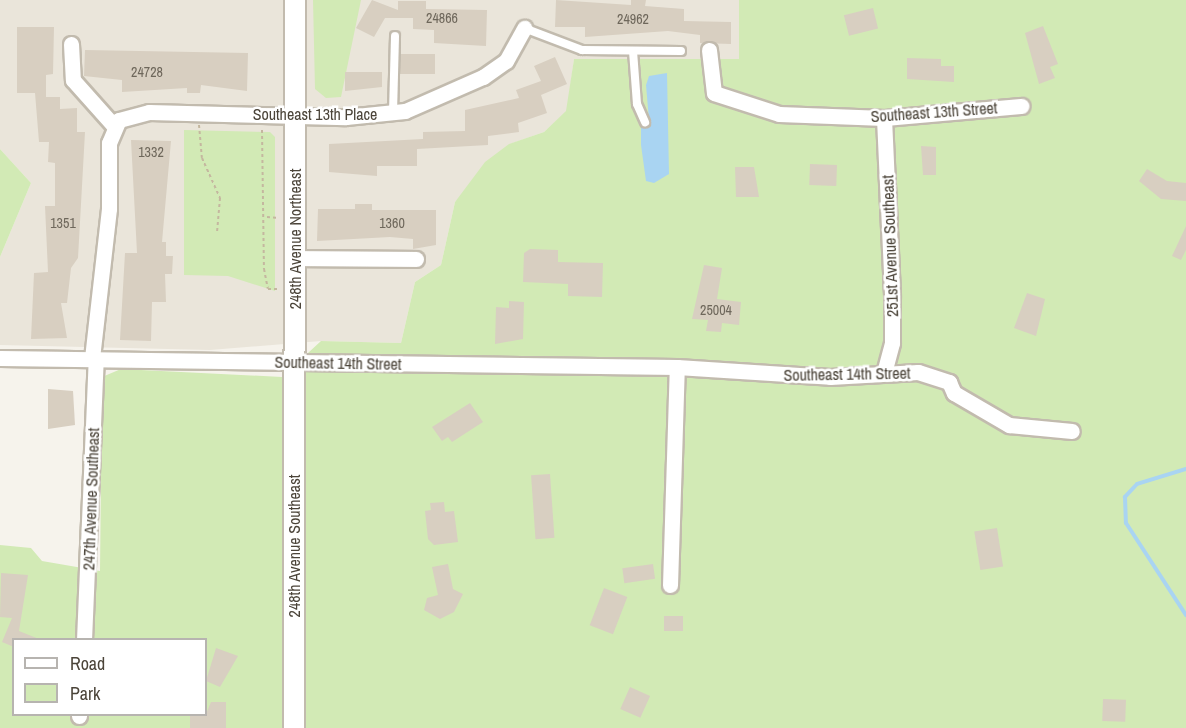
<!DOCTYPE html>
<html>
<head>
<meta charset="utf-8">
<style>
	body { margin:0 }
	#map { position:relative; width:1186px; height:728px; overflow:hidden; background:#f6f3ec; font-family:"Archivo Narrow",sans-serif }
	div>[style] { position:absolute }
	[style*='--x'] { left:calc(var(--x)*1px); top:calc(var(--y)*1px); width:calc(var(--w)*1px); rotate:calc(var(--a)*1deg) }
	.residential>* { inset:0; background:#eae5da }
	.green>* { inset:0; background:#d2eab5 }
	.water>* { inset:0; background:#a9d4f2 }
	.stream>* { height:4px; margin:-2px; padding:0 2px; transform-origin:2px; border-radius:2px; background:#a9d4f2 }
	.building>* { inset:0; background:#d8cfc1; transform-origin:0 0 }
	.path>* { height:2px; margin-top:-1px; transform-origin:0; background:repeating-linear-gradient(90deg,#c4b79f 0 3px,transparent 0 6px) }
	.roads { filter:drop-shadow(2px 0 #c2bbae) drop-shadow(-2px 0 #c2bbae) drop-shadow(0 2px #c2bbae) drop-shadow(0 -2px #c2bbae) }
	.service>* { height:8px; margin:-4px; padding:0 4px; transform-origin:4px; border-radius:4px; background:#fff }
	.minor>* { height:15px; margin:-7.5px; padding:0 7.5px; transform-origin:7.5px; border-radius:7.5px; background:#fff }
	.tertiary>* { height:20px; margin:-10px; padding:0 10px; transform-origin:10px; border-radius:10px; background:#fff }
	span { translate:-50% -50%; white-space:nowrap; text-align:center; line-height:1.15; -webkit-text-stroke:5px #fff; paint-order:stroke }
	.number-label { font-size:14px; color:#6e675b }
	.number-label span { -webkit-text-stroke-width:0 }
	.street-label { font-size:16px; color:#4b4439 }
	.legend { position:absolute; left:12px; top:638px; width:195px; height:78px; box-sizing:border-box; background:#fff; border:2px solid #b7b4b0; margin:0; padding:8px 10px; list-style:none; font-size:18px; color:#4b4439 }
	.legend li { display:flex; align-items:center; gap:12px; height:30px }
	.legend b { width:30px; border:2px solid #b7b4b0 }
</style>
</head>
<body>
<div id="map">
	<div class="residential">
		<i style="clip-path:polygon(0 0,739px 0,740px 59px,574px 59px,567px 111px,544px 132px,510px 144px,455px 202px,441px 265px,415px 282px,401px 343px,321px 341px,210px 350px,0 345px,0 257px,31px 183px,0 149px)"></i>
	</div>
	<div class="green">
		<i style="clip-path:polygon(313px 0,361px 0,341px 97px,326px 98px,315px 89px)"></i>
		<i style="clip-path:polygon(evenodd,739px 0,1186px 0,1186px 728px,0 728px,0 545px,31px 548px,42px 561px,100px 571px,102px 377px,121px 369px,282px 377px,321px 341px,401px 343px,415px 282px,441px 265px,455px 202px,485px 162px,509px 144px,544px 132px,566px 111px,574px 59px,739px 59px,739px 0,14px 640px,206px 640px,206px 714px,14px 714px,14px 640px)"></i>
		<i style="clip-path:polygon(184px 130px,270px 132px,275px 137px,275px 291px,228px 276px,184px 275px)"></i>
		<i style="clip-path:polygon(0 149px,31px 183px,0 257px)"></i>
	</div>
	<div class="water">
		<i style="clip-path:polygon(667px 73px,669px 174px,654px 183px,646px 181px,641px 145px,641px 124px,649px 120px,646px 85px,649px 76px)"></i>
	</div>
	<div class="stream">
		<i style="--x:1186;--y:469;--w:51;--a:163"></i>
		<i style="--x:1137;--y:484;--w:18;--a:133"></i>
		<i style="--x:1125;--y:497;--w:26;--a:88"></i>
		<i style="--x:1126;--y:523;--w:110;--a:56.9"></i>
	</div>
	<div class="building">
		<i style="clip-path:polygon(372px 0,398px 10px,398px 1px,426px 1px,426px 9px,487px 10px,486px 46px,434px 43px,434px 30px,413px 29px,413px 18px,385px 18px,374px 37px,356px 28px)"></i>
		<i style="clip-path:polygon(556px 0,631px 5px,631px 0,646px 0,645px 6px,684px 9px,684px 21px,731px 22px,731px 44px,700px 43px,700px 35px,668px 31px,585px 37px,585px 27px,555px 27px)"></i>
		<i style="left:873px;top:8px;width:21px;height:30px;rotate:76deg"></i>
		<i style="clip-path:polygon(1043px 26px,1058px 64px,1050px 67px,1055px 78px,1039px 84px,1025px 33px)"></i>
		<i style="clip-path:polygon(17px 27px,54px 27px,53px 74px,46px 75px,46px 97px,60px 97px,60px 109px,77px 108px,77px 132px,85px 132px,78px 258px,71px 268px,67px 303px,61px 303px,67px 338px,31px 339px,34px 273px,48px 272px,45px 206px,55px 206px,55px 163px,48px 162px,49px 142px,39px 142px,35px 93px,17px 93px)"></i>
		<i style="clip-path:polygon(85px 50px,248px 53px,247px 91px,201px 85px,200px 93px,187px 93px,187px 88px,122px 92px,122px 80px,84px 76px)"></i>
		<i style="left:435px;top:54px;width:20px;height:35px;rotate:90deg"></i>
		<i style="clip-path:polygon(555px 57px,567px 84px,541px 95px,547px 113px,518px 123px,519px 132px,488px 136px,488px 145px,417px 149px,417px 166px,377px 166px,377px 176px,329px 172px,329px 144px,423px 139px,423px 132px,465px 131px,465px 110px,519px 98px,516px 90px,541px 81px,534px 66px)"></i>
		<i style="clip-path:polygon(907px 58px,941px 59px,941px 66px,954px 66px,954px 82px,907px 79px)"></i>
		<i style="clip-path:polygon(345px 72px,382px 72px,382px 87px,345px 91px)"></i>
		<i style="clip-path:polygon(131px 140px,171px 141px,162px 242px,166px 242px,166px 256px,173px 256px,172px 274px,165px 274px,166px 302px,152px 302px,151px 341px,120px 340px,125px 253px,137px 253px)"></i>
		<i style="clip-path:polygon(921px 146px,936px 147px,936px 175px,923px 175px)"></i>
		<i style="left:810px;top:164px;width:27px;height:21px;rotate:2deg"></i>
		<i style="clip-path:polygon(735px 167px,754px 167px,759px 197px,736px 197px)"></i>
		<i style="clip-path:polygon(1147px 169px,1167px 181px,1186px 183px,1186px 201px,1161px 199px,1139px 181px)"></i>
		<i style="clip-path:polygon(355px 204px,372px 204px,372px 210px,436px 210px,436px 245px,413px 249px,413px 239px,390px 237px,317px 241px,318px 209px,355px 209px)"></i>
		<i style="clip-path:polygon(1186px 226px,1186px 250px,1181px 260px,1172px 256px)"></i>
		<i style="clip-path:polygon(530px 249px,558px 250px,558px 262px,603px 263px,602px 297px,568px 296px,568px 284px,523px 282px,524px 253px)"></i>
		<i style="clip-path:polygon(704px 265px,722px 268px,717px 299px,741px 302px,739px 325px,722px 323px,721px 332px,706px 331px,708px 320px,692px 319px)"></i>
		<i style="clip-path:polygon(1027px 293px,1045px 299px,1036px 336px,1014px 328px)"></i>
		<i style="clip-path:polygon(509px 301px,524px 302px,523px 339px,495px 344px,496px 307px,509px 308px)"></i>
		<i style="clip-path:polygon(48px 389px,73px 391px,75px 425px,48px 429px)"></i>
		<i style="clip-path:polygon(470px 403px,483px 422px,452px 442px,448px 437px,442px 441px,432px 427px)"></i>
		<i style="left:550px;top:474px;width:64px;height:19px;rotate:86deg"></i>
		<i style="clip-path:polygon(444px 502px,445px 512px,454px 511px,458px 542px,434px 545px,428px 539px,425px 511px,431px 510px,430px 503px)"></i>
		<i style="left:997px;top:528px;width:39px;height:23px;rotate:81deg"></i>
		<i style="clip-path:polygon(448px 564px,453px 589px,463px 594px,454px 612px,440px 619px,424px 610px,427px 598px,438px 595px,432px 567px)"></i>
		<i style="left:653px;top:564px;width:15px;height:31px;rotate:82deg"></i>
		<i style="clip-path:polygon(1px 573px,28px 575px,19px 631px,39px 639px,14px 639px,14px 647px,2px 642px,12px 618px,0 617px)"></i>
		<i style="left:604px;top:588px;width:25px;height:40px;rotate:21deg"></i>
		<i style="left:664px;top:616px;width:19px;height:15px"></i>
		<i style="clip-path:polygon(216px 648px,238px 656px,220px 687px,206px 681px)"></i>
		<i style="left:630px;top:687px;width:22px;height:24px;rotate:24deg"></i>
		<i style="left:1103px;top:699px;width:23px;height:22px;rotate:2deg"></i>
		<i style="clip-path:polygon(211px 702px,226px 702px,226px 728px,190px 728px,190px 714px,206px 714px)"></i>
	</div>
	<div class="path">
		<i style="--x:199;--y:125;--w:33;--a:85"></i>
		<i style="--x:202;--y:158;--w:44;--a:65.8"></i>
		<i style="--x:220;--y:198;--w:35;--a:95"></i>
		<i style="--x:262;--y:130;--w:139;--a:89.2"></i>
		<i style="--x:264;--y:269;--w:20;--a:79"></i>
		<i style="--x:268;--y:289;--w:10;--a:0"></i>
		<i style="--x:267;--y:217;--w:12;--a:5"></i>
	</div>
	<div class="roads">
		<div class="service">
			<i style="--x:524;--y:28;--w:62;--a:20.8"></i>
			<i style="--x:582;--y:50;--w:99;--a:0.6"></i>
			<i style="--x:633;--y:51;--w:53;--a:85.7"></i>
			<i style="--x:637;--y:104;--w:20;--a:66"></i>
			<i style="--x:393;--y:113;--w:77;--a:-88.5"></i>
		</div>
		<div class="minor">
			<i style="--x:71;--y:44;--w:36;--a:87"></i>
			<i style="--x:73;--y:80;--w:62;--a:48.3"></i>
			<i style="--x:709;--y:50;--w:43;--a:83.4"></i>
			<i style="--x:714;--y:93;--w:68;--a:17.9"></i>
			<i style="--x:779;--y:114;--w:105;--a:2.2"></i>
			<i style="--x:884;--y:118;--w:138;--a:-5"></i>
			<i style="--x:884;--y:118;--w:179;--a:87.4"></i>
			<i style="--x:892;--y:297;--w:46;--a:90"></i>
			<i style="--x:892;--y:343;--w:31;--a:105"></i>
			<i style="--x:295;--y:258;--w:121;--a:0.5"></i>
			<i style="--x:0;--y:358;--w:677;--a:0.76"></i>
			<i style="--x:677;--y:367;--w:153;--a:3.7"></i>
			<i style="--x:830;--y:377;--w:88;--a:-3.3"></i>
			<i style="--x:918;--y:372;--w:33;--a:18"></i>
			<i style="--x:949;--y:382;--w:12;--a:66"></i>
			<i style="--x:954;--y:393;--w:64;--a:30.2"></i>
			<i style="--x:1009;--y:425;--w:63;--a:5.4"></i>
			<i style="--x:92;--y:358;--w:150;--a:-83.5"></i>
			<i style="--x:109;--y:209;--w:66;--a:-90"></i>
			<i style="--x:109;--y:143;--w:25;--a:-67"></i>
			<i style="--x:119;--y:120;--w:31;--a:-15"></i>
			<i style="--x:149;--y:112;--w:197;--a:1.5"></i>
			<i style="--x:346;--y:117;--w:59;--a:-5.8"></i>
			<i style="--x:405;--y:111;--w:85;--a:-23.6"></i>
			<i style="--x:483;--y:77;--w:28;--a:-35"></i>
			<i style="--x:506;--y:61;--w:38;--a:-61"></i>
			<i style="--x:670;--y:585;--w:218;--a:-88.2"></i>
			<i style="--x:84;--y:640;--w:282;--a:-87.6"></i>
			<i style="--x:79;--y:716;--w:2;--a:-90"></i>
		</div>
		<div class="tertiary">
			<i style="--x:294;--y:728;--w:728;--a:-89.92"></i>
		</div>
	</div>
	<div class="number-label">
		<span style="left:442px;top:18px">24866</span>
		<span style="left:633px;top:19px">24962</span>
		<span style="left:147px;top:72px">24728</span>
		<span style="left:151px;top:152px">1332</span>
		<span style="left:63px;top:223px">1351</span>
		<span style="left:392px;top:223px">1360</span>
		<span style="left:716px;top:310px">25004</span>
	</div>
	<div class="street-label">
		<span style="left:934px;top:112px;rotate:-4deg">Southeast 13th Street</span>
		<span style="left:315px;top:114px">Southeast 13th Place</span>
		<span style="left:295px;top:239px;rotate:-90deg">248th Avenue Northeast</span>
		<span style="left:890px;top:246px;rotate:-92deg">251st Avenue Southeast</span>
		<span style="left:338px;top:363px;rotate:1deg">Southeast 14th Street</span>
		<span style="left:847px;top:374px;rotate:-1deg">Southeast 14th Street</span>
		<span style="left:91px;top:499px;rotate:-88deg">247th Avenue Southeast</span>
		<span style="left:294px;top:546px;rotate:-90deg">248th Avenue Southeast</span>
	</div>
	<ul class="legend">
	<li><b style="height:8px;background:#fff"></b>Road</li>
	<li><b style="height:16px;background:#d2eab5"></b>Park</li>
	</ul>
</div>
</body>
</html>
